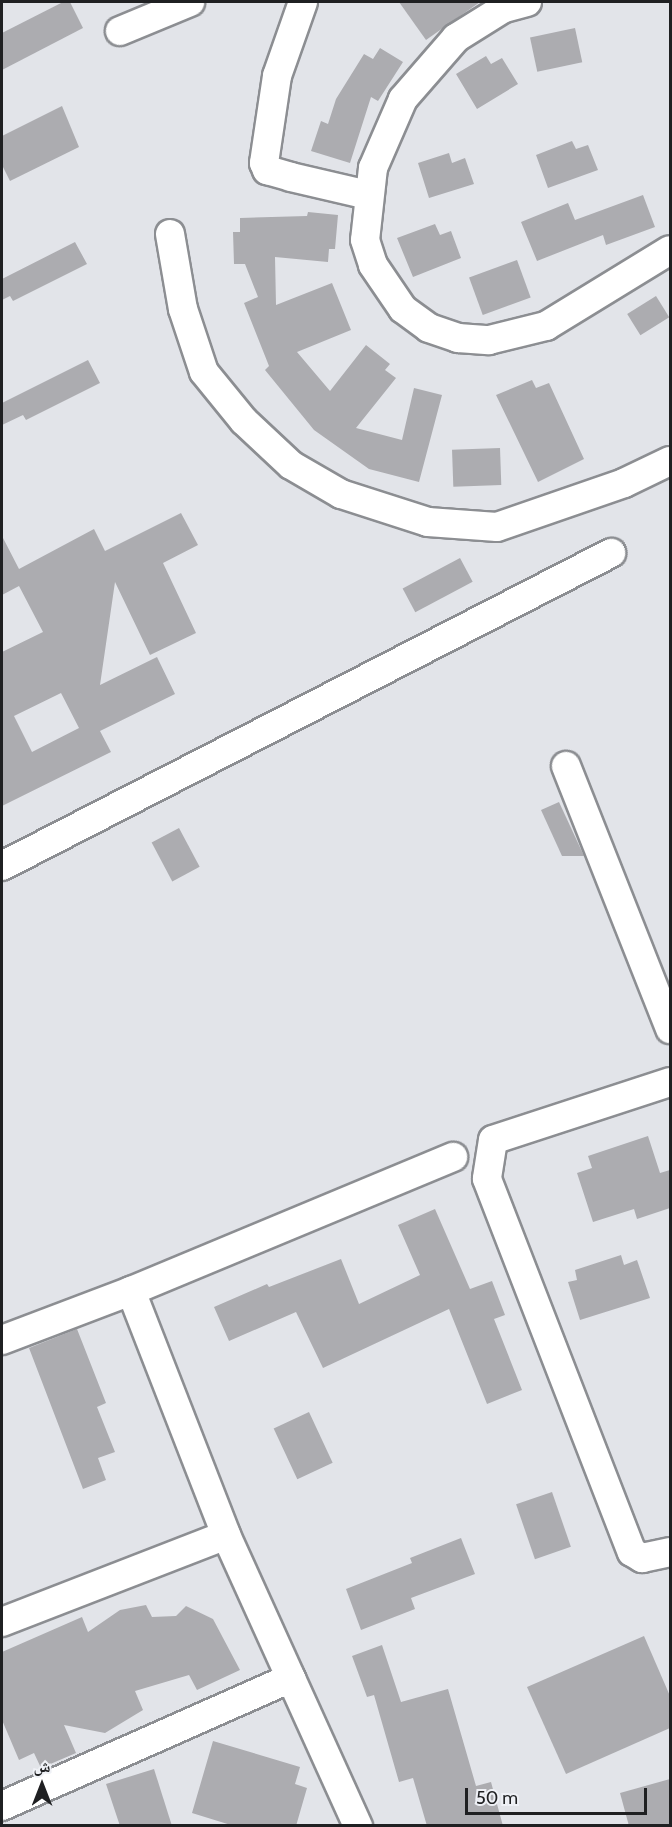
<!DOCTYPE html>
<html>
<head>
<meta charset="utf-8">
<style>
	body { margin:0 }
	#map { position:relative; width:672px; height:1827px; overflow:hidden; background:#e2e4e9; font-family:Cabin,"Noto Naskh Arabic",sans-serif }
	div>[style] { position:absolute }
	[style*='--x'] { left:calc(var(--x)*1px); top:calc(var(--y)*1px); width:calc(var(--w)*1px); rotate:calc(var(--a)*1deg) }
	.building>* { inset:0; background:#acacb0; transform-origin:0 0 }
	.roads { filter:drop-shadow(2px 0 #8c8e92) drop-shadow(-2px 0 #8c8e92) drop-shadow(0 2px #8c8e92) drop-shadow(0 -2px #8c8e92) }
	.minor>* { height:28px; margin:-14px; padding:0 14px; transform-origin:14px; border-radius:14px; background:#fff }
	span { translate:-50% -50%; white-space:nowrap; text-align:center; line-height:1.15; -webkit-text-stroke:4.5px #eff1f6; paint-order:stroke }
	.frame { position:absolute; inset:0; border:3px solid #1f2022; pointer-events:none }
	.north { position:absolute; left:12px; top:1755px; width:60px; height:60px; -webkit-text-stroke:4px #eff1f6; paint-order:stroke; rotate:0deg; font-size:16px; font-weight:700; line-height:24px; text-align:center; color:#1f2022 }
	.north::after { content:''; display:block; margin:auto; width:21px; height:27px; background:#1f2022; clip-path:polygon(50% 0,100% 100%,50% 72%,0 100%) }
	.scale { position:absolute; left:465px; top:1788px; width:182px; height:27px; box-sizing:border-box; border:3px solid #1f2022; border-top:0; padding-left:8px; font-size:18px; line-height:21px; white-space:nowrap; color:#1f2022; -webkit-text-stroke:4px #eff1f6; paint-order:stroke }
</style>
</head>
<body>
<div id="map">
	<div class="building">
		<i style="clip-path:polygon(63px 2px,70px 2px,83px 28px,2px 70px,2px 33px)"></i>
		<i style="clip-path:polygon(399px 2px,480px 2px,426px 40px)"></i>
		<i style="left:575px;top:28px;width:35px;height:46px;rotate:78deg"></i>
		<i style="clip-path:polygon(380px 48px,403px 62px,378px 101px,371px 97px,350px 163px,311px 151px,321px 121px,328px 124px,336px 99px,364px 54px,373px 59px)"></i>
		<i style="clip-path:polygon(486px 56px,491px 64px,502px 58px,518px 84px,477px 109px,456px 74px)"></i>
		<i style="clip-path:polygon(62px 106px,79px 147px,10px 181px,2px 165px,2px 136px)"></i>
		<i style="clip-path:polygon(572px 141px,576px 149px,588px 145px,598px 170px,548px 188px,536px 155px)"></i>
		<i style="clip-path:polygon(449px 153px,452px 163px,465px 158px,474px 184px,429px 198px,418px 163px)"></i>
		<i style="clip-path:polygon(643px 195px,655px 227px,606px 245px,603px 235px,537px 261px,521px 222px,568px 203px,575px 220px)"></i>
		<i style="clip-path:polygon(308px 212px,338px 215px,335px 249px,329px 249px,328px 262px,275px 257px,276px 305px,332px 283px,351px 330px,297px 352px,330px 391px,366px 345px,390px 364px,385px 370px,396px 378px,356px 428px,402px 440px,414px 388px,442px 395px,419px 482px,369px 469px,314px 430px,265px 370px,269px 366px,244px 303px,258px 297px,245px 264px,234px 264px,233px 232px,240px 232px,240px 218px,307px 216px)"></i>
		<i style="clip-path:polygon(435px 224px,440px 235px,451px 231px,461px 258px,413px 277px,397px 238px)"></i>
		<i style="clip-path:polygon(75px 242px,87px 264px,13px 301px,10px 296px,2px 300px,2px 279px)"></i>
		<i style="left:517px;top:260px;width:40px;height:51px;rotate:70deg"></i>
		<i style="left:656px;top:296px;width:25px;height:34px;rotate:58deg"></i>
		<i style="clip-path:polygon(88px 360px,100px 383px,26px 420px,23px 415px,2px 425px,2px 403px)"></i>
		<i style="clip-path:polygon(532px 380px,536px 388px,549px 383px,584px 459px,538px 482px,496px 395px)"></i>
		<i style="left:500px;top:448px;width:37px;height:48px;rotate:88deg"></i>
		<i style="clip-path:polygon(evenodd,181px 513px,198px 545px,163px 563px,196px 633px,150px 655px,115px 582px,100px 685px,157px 657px,175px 694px,100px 731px,111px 752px,2px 806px,2px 652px,43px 632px,19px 586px,2px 595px,2px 536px,19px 569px,94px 529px,105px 551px,181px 513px,61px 693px,79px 728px,32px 752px,14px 716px,61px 693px)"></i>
		<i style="left:460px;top:558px;width:27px;height:65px;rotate:62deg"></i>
		<i style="clip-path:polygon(559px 802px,584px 856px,562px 856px,541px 810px)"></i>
		<i style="left:179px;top:828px;width:44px;height:31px;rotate:62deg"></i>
		<i style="clip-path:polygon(648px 1136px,660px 1173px,670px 1170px,670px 1208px,637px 1219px,634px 1209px,593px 1222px,577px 1173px,592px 1168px,588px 1156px)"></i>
		<i style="clip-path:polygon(435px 1209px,470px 1289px,492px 1281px,505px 1315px,494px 1319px,522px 1390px,487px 1404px,449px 1309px,323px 1368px,296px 1312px,229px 1341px,214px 1307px,267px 1284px,269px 1287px,341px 1259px,359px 1304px,420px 1275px,398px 1225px)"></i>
		<i style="clip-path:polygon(621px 1255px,624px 1265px,637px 1260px,650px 1298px,580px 1320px,568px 1282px,577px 1280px,575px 1270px)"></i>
		<i style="clip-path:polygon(77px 1329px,106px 1403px,97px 1407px,115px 1452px,98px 1458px,106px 1480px,83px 1489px,29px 1348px)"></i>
		<i style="left:309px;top:1412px;width:56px;height:39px;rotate:65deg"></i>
		<i style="left:552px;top:1492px;width:58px;height:38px;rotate:71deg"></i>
		<i style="clip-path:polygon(461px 1538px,475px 1574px,411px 1598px,415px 1609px,361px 1630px,346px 1589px,412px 1563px,410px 1558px)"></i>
		<i style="clip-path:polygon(146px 1605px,152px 1617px,176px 1616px,186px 1606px,213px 1619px,240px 1670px,197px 1690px,189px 1675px,135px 1691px,143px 1710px,105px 1733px,64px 1725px,76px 1753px,41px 1768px,34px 1753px,19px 1760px,2px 1720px,2px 1652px,82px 1617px,88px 1632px,120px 1610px)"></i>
		<i style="clip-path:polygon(644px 1636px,670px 1696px,670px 1728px,566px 1774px,527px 1687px)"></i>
		<i style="clip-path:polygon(382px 1645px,401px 1702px,448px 1689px,476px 1786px,491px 1782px,503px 1826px,427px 1826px,413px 1778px,399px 1782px,374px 1695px,367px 1697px,352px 1656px)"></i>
		<i style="clip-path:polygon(213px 1741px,300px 1767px,295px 1784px,307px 1788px,296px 1826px,234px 1826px,192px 1813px)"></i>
		<i style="clip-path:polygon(154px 1769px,172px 1826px,120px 1826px,106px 1784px)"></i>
		<i style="clip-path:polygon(670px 1779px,670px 1826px,629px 1826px,620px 1793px)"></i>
	</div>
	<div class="roads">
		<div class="minor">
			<i style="--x:303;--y:2;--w:78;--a:109.4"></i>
			<i style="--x:277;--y:76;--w:88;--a:98.5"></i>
			<i style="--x:264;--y:163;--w:8;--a:67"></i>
			<i style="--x:267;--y:170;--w:25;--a:16"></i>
			<i style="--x:291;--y:177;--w:79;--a:13.2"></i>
			<i style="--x:527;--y:2;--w:24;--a:165"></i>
			<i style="--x:504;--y:8;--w:57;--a:148"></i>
			<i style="--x:456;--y:38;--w:81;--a:131"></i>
			<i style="--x:403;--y:99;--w:75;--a:113.5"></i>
			<i style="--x:373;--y:168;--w:72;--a:96.3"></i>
			<i style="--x:365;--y:240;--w:26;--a:72"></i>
			<i style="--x:373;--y:265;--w:53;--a:55.7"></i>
			<i style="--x:403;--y:309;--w:32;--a:36"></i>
			<i style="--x:429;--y:328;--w:31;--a:19"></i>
			<i style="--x:458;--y:338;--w:31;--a:4"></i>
			<i style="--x:489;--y:340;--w:59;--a:-13.8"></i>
			<i style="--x:546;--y:326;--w:145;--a:-31.5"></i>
			<i style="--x:120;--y:31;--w:76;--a:-22.5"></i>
			<i style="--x:170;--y:234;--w:76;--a:80.2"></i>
			<i style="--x:183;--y:309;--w:66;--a:71.6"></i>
			<i style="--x:204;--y:372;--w:63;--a:50.8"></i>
			<i style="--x:244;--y:421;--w:64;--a:43.1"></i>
			<i style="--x:291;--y:465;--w:58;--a:30.1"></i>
			<i style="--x:341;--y:494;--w:91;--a:17.8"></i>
			<i style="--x:428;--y:522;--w:69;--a:4.1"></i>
			<i style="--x:497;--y:527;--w:134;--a:-19.1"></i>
			<i style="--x:624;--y:483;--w:51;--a:-25.6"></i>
			<i style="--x:566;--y:766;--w:283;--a:68.4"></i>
			<i style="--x:2;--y:866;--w:685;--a:-27.2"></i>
			<i style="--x:670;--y:1082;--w:186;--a:161.9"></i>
			<i style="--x:493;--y:1140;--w:39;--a:99"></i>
			<i style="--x:487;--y:1179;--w:400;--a:68.8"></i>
			<i style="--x:632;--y:1552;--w:12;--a:31"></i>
			<i style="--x:642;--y:1558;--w:29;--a:-12"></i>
			<i style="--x:131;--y:1291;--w:262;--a:68.7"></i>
			<i style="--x:226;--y:1535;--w:320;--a:65.6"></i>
			<i style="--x:2;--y:1340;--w:138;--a:-20.8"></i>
			<i style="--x:131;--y:1291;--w:349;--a:-22.6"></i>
			<i style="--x:2;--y:1622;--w:240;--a:-21.2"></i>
			<i style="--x:2;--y:1806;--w:316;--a:-23.9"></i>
		</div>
	</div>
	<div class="frame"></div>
	<div class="north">ش</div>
	<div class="scale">50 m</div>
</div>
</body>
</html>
